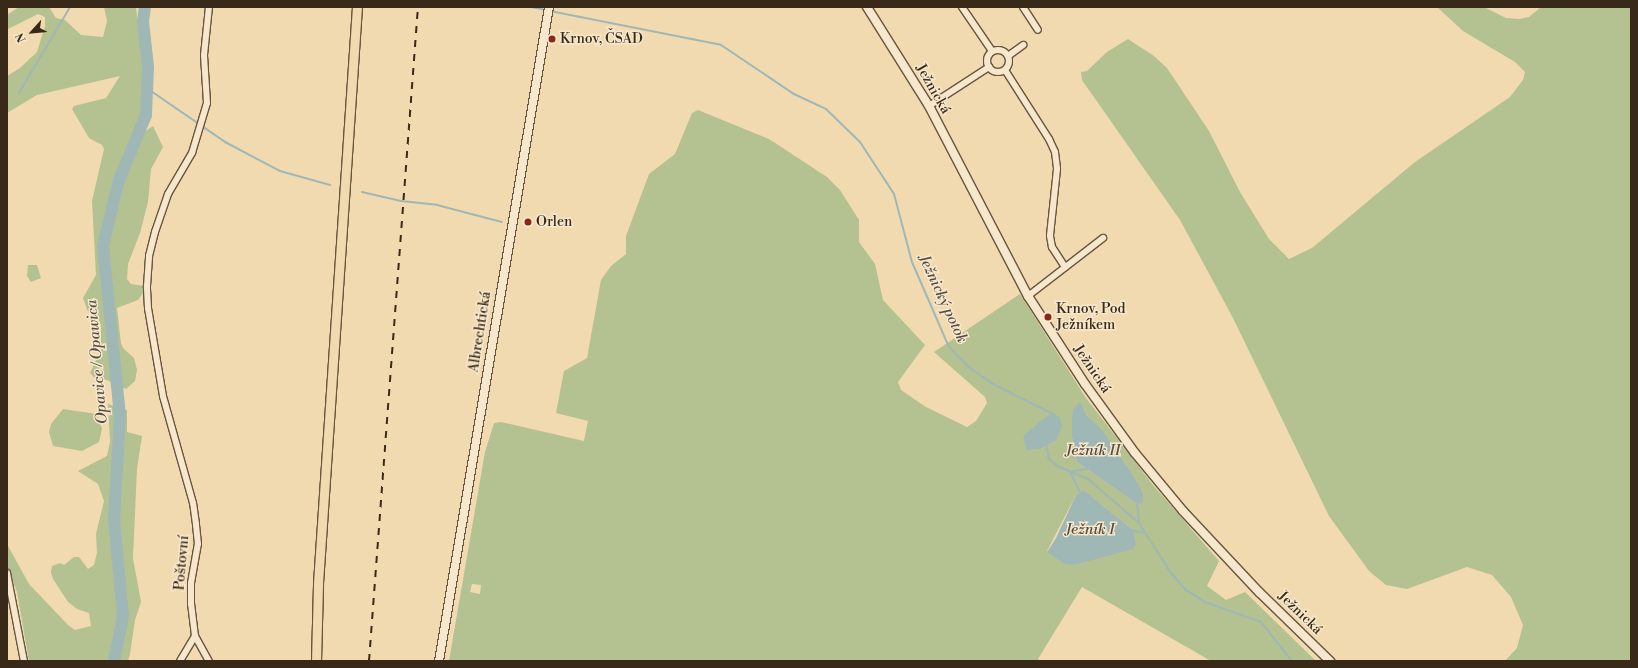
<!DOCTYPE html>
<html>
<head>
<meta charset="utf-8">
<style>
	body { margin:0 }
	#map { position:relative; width:1638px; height:668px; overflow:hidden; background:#f2dab0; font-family:"Libre Bodoni",serif }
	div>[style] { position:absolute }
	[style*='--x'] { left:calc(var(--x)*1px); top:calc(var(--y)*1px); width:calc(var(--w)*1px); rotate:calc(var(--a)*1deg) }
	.green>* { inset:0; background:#b4c190 }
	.water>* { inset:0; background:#9fb8b6 }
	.stream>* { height:2px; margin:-1px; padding:0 1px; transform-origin:1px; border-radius:1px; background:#9fb8b6 }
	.river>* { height:12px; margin:-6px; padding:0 6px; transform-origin:6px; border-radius:6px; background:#9fb8b6 }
	.roads { filter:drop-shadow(1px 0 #67553f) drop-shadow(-1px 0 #67553f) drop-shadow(0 1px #67553f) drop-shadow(0 -1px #67553f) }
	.street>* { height:6px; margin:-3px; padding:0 3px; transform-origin:3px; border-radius:3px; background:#f7e7cc }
	.street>.ring { margin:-3px; padding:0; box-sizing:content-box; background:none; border:6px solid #f7e7cc; border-radius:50% }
	.secondary>* { height:8px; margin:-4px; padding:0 4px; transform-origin:4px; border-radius:4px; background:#f7e7cc }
	.primary>* { height:9px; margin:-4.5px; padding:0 4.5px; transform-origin:4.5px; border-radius:4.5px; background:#f2dab0 }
	.rail>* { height:2px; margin-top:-1px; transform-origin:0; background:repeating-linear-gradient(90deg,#392919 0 7px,transparent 0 14px) }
	.dots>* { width:11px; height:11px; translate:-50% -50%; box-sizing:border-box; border:2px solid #f7e7cc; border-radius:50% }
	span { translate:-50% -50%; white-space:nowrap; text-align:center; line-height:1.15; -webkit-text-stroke:3px #f7e7cc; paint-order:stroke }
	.poi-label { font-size:14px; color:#392919 }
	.left { translate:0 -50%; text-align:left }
	.street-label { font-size:14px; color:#392919 }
	.water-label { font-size:15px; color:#524d40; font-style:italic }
	.frame { position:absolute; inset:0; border:8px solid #392919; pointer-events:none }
	.north { position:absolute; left:12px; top:12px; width:40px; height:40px; -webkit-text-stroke:3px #f7e7cc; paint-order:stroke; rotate:243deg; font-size:11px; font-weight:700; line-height:16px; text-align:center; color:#392919 }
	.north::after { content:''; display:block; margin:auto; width:14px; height:18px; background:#392919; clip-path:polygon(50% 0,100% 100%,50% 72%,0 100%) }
</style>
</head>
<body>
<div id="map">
	<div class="green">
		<i style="clip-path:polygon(19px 7px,49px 7px,56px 18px,65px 20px,81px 35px,103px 37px,107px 21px,104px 7px,136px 7px,142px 60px,150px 71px,151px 103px,144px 132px,153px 126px,163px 147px,151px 169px,148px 202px,140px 233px,128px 264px,127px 279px,131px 284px,144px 286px,143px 293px,138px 300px,117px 308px,121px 343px,123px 348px,134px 358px,137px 370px,135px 381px,126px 389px,107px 380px,96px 379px,90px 373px,101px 350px,101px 325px,97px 316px,88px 312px,83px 298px,96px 275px,92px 201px,104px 149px,102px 145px,89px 138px,72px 109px,74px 106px,106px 98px,120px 76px,37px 95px,7px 113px,7px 76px,20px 68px,37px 52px,45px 26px,45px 17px,38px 14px,8px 29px,7px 15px)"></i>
		<i style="clip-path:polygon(1437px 7px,1484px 7px,1506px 18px,1519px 19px,1529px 17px,1541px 7px,1631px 7px,1631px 661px,1505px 661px,1517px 648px,1523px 625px,1511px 597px,1492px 575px,1467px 567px,1407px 589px,1386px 585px,1369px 571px,1329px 516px,1233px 318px,1180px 220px,1082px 80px,1081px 72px,1087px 71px,1107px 52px,1128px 39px,1154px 56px,1167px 68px,1209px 131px,1240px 192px,1269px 239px,1289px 259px,1312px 248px,1415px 162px,1510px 97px,1523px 80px,1525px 72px,1515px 62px,1463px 31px)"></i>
		<i style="clip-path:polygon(evenodd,698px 110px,769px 139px,827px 177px,840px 190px,859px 220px,859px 242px,875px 264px,883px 300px,925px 345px,898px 382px,901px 390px,926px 407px,967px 427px,976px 421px,987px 403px,985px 397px,934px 352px,1020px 294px,1086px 398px,1153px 485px,1219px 561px,1207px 586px,1226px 600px,1245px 592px,1316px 661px,1211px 661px,1082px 587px,1038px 659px,1041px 661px,449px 661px,485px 452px,494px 423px,501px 422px,584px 441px,588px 421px,556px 413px,564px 371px,587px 358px,601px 280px,611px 266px,626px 254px,626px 236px,649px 174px,675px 154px,692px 113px,698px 110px,1080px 403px,1087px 416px,1137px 482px,1137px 504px,1077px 462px,1072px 438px,1080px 403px,698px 110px,1023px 439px,1056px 441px,1041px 449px,1023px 439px,698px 110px,1084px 490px,1133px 530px,1101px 556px,1074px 565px,1047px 551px,1076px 495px,1084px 490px,698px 110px,472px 584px,481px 585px,480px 594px,470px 592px,472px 584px)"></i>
		<i style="clip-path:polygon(28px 265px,37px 265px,41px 278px,31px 282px,27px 276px)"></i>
		<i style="clip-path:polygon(108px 404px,127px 410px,127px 432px,142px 436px,137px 469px,133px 558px,141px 602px,135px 620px,130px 654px,128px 661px,29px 661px,17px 592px,7px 565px,7px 544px,29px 584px,68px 625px,75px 630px,91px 626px,89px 613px,77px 609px,68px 602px,53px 579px,51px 572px,52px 566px,60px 563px,64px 565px,74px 557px,79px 557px,88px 569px,94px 565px,97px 553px,96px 534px,104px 501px,98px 484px,78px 471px,107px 456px,110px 442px)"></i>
		<i style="clip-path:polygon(63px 409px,97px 414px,102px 429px,99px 442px,82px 451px,53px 446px,49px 432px,51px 424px)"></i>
	</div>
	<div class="water">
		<i style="clip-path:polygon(1080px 402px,1087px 416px,1102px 430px,1137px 482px,1143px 494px,1143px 503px,1137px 504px,1077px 462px,1072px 438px,1072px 421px,1073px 409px)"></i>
		<i style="clip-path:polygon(1053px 412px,1060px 418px,1062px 426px,1056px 441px,1041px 449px,1027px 450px,1023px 440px,1025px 434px)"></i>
		<i style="clip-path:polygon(1084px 490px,1133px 530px,1136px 544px,1133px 549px,1074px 565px,1065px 564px,1047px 552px,1056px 538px,1076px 495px)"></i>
	</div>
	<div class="stream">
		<i style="--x:531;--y:7;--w:15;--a:11"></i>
		<i style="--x:550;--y:11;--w:174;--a:11.2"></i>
		<i style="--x:721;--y:45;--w:88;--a:33.9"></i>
		<i style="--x:794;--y:94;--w:35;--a:25"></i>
		<i style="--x:826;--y:109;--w:47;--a:44.1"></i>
		<i style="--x:860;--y:142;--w:62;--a:56.8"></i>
		<i style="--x:894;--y:194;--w:70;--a:75.2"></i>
		<i style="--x:912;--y:262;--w:93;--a:66.5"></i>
		<i style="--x:949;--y:347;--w:31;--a:45"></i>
		<i style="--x:971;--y:369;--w:27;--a:34"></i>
		<i style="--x:993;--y:384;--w:67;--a:26.6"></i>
		<i style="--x:148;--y:89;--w:93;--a:34.5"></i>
		<i style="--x:225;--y:142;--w:62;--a:27.8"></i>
		<i style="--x:280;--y:171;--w:52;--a:15.6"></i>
		<i style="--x:19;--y:93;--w:100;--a:-59.3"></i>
		<i style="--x:362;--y:192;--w:40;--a:13"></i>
		<i style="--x:401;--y:201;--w:36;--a:6"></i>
		<i style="--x:437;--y:205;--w:67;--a:14.7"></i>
		<i style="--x:1046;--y:444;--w:15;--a:79"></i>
		<i style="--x:1049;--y:459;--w:11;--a:41"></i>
		<i style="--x:1057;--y:466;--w:34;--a:23"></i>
		<i style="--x:1088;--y:479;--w:67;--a:40.8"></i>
		<i style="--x:1139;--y:523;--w:59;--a:57.4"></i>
		<i style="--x:1171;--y:573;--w:23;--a:49"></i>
		<i style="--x:1186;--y:590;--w:22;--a:32"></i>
		<i style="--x:1205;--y:602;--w:59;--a:19.7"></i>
		<i style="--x:1261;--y:622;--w:50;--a:51.5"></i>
		<i style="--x:1069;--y:470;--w:25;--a:64"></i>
		<i style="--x:1073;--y:471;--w:15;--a:-8"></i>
		<i style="--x:1137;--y:503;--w:20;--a:84"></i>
		<i style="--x:1131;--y:530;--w:14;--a:12"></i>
	</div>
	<div class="river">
		<i style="--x:114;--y:661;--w:46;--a:-78.7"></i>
		<i style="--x:123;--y:616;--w:97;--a:-95.3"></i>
		<i style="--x:114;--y:519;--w:103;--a:-86.7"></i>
		<i style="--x:120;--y:416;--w:171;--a:-95.7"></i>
		<i style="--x:103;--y:246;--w:68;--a:-76.4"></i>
		<i style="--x:119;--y:180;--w:70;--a:-67.4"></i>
		<i style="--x:146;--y:115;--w:48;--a:-87.6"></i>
		<i style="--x:148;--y:67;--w:46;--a:-96.2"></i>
		<i style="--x:143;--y:21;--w:14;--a:-82"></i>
	</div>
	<div class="roads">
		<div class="street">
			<i style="--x:962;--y:7;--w:53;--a:55.7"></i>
			<i style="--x:1023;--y:7;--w:27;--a:57"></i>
			<i class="ring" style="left:987px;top:50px;width:16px;height:16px"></i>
			<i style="--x:1008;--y:56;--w:19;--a:-36"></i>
			<i style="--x:1005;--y:70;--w:82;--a:57.5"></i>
			<i style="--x:1049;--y:139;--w:14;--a:65"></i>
			<i style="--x:1055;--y:152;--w:17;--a:83"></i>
			<i style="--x:1057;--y:169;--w:67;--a:96"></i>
			<i style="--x:1050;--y:236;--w:11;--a:80"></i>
			<i style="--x:1052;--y:247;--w:24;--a:57"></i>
			<i style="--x:929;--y:106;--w:72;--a:-33"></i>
			<i style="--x:1028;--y:296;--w:95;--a:-37.7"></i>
			<i style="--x:7;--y:573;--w:90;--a:79.1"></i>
			<i style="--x:195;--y:636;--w:29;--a:61"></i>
			<i style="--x:180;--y:661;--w:29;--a:-59"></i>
			<i style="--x:195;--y:636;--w:32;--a:-97"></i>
			<i style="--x:191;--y:604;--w:21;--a:-90"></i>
			<i style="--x:191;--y:583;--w:40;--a:-80"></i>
			<i style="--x:198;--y:544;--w:20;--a:-96"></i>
			<i style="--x:196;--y:524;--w:21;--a:-98"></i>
			<i style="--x:193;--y:503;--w:111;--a:-105.7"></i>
			<i style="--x:163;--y:396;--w:89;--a:-99.7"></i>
			<i style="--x:148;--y:308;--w:22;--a:-93"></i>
			<i style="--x:147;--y:286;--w:30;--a:-86"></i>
			<i style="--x:149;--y:256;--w:25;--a:-76"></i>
			<i style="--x:155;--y:232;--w:40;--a:-71.1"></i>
			<i style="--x:168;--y:194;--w:48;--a:-59.7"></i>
			<i style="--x:192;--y:153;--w:52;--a:-73.3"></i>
			<i style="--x:207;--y:103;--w:48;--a:-93.6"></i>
			<i style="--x:204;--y:55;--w:48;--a:-84.1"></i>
		</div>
		<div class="secondary">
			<i style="--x:867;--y:7;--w:117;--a:57.9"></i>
			<i style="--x:929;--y:106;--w:214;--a:62.5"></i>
			<i style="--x:1028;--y:296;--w:105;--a:57.1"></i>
			<i style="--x:1085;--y:384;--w:85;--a:54.1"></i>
			<i style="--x:1135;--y:453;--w:75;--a:50.4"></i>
			<i style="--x:1183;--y:511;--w:112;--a:46.8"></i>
			<i style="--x:1260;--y:593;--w:98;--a:44.2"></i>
			<i style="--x:439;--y:661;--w:663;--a:-80.45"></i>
		</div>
		<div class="primary">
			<i style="--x:316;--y:661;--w:78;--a:-88.5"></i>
			<i style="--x:318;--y:583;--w:577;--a:-86.13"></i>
		</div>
	</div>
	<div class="rail">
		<i style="--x:369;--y:661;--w:656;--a:-85.72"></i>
	</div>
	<div class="dots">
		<i style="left:552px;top:39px;background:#8f2418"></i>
		<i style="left:528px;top:222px;background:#8f2418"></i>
		<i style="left:1048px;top:317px;background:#8f2418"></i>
	</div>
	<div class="poi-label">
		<span class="left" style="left:560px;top:39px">Krnov, ČSAD</span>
		<span class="left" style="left:536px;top:222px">Orlen</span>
		<span class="left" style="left:1056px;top:317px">Krnov, Pod<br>Ježníkem</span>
	</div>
	<div class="street-label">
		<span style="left:933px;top:89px;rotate:60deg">Ježnická</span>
		<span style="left:480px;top:332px;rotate:-81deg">Albrechtická</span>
		<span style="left:1092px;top:369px;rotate:56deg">Ježnická</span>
		<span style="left:182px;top:563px;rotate:-85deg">Poštovní</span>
		<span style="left:1300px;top:613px;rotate:44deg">Ježnická</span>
	</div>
	<div class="water-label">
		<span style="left:943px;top:299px;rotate:65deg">Ježnický potok</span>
		<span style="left:97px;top:362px;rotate:-95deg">Opavice / Opawica</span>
		<span style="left:1093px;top:451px">Ježník II</span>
		<span style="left:1090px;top:530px">Ježník I</span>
	</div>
	<div class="frame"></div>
	<div class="north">N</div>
</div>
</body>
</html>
